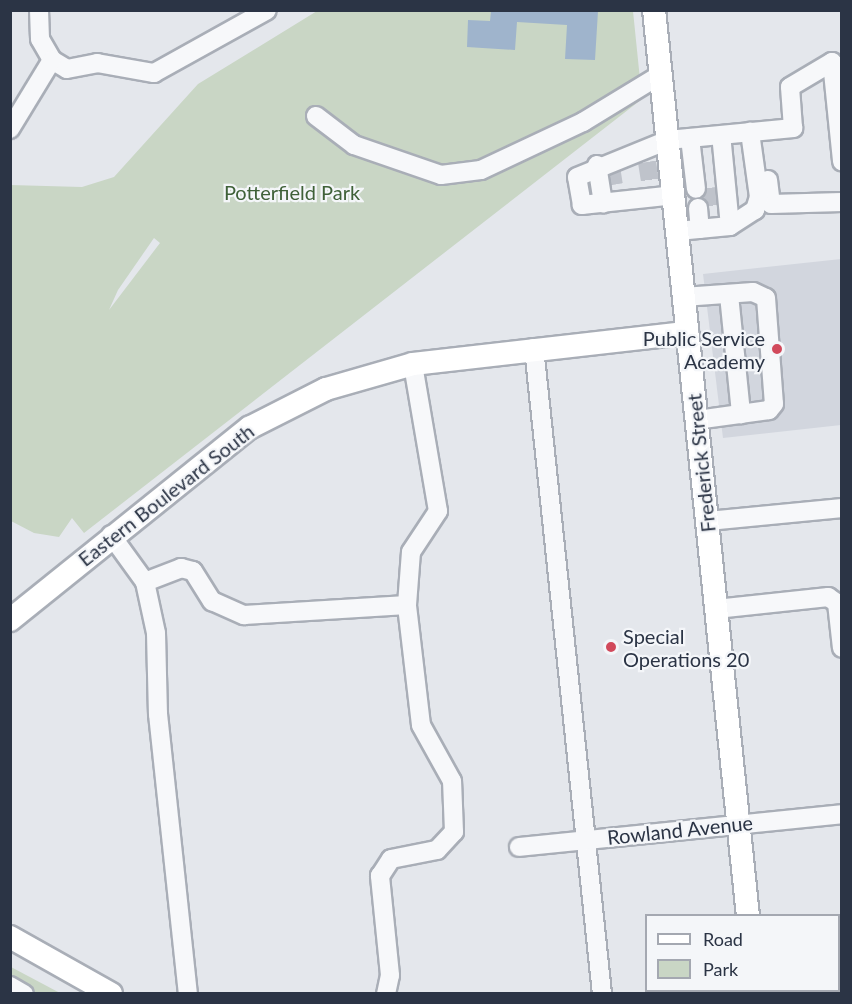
<!DOCTYPE html>
<html>
<head>
<meta charset="utf-8">
<style>
	body { margin:0 }
	#map { position:relative; width:852px; height:1004px; overflow:hidden; background:#e4e7ec; font-family:Lato,sans-serif }
	div>[style] { position:absolute }
	[style*='--x'] { left:calc(var(--x)*1px); top:calc(var(--y)*1px); width:calc(var(--w)*1px); rotate:calc(var(--a)*1deg) }
	.built>* { inset:0; background:#d2d6de }
	.green>* { inset:0; background:#c9d6c5 }
	.water>* { inset:0; background:#9fb4cc }
	.minor-tunnel>* { height:18px; margin-top:-9px; transform-origin:0; background:repeating-linear-gradient(90deg,#bfc3cb 0 18px,transparent 0 27px) }
	.roads { filter:drop-shadow(2px 0 #a9aeb7) drop-shadow(-2px 0 #a9aeb7) drop-shadow(0 2px #a9aeb7) drop-shadow(0 -2px #a9aeb7) }
	.minor>* { height:18px; margin:-9px; padding:0 9px; transform-origin:9px; border-radius:9px; background:#f7f8fa }
	.major>* { height:22px; margin:-11px; padding:0 11px; transform-origin:11px; border-radius:11px; background:#fff }
	.dots>* { width:16px; height:16px; translate:-50% -50%; box-sizing:border-box; border:3px solid #f4f6f9; border-radius:50% }
	span { translate:-50% -50%; white-space:nowrap; text-align:center; line-height:1.15; -webkit-text-stroke:4.5px #f4f6f9; paint-order:stroke }
	.park-label { font-size:20px; color:#3f6138 }
	.poi-label { font-size:20px; color:#2b3445 }
	.right { translate:-100% -50%; text-align:right }
	.left { translate:0 -50%; text-align:left }
	.street-label { font-size:20px; color:#2b3445 }
	.frame { position:absolute; inset:0; border:12px solid #2b3445; pointer-events:none }
	.legend { position:absolute; left:645px; top:914px; width:195px; height:78px; box-sizing:border-box; background:#f4f6f9; border:2px solid #a4a8b1; margin:0; padding:8px 10px; list-style:none; font-size:18px; color:#2b3445 }
	.legend li { display:flex; align-items:center; gap:12px; height:30px }
	.legend b { width:30px; border:2px solid #a4a8b1 }
</style>
</head>
<body>
<div id="map">
	<div class="built">
		<i style="clip-path:polygon(841px 259px,841px 425px,723px 438px,703px 274px)"></i>
	</div>
	<div class="green">
		<i style="clip-path:polygon(evenodd,317px 11px,633px 11px,642px 99px,84px 533px,72px 518px,59px 537px,34px 533px,11px 521px,10px 185px,82px 187px,114px 177px,198px 84px,317px 11px,154px 238px,160px 243px,109px 310px,118px 290px,154px 238px)"></i>
		<i style="clip-path:polygon(11px 967px,60px 993px,11px 993px)"></i>
	</div>
	<div class="water">
		<i style="clip-path:polygon(491px 11px,598px 11px,595px 60px,565px 59px,567px 25px,517px 22px,515px 50px,467px 47px,468px 20px,490px 21px)"></i>
	</div>
	<div class="minor-tunnel">
		<i style="--x:647;--y:162;--w:20;--a:81"></i>
		<i style="--x:611;--y:167;--w:18;--a:81"></i>
		<i style="--x:707;--y:188;--w:19;--a:84"></i>
	</div>
	<div class="roads">
		<div class="minor">
			<i style="--x:39;--y:10;--w:29;--a:88"></i>
			<i style="--x:40;--y:39;--w:24;--a:60"></i>
			<i style="--x:52;--y:60;--w:17;--a:31"></i>
			<i style="--x:67;--y:69;--w:31;--a:-11"></i>
			<i style="--x:97;--y:63;--w:58;--a:10"></i>
			<i style="--x:154;--y:73;--w:129;--a:-29.1"></i>
			<i style="--x:316;--y:116;--w:48;--a:37.3"></i>
			<i style="--x:354;--y:145;--w:92;--a:19"></i>
			<i style="--x:441;--y:175;--w:40;--a:-7.1"></i>
			<i style="--x:481;--y:170;--w:113;--a:-25.2"></i>
			<i style="--x:583;--y:122;--w:90;--a:-31.4"></i>
			<i style="--x:10;--y:129;--w:81;--a:-58.7"></i>
			<i style="--x:690;--y:138;--w:51;--a:83.3"></i>
			<i style="--x:597;--y:165;--w:39;--a:81"></i>
			<i style="--x:768;--y:180;--w:24;--a:83"></i>
			<i style="--x:771;--y:204;--w:71;--a:-1.6"></i>
			<i style="--x:675;--y:195;--w:94;--a:173.9"></i>
			<i style="--x:582;--y:205;--w:28;--a:-100"></i>
			<i style="--x:577;--y:177;--w:98;--a:-22.1"></i>
			<i style="--x:668;--y:140;--w:126;--a:-5.5"></i>
			<i style="--x:793;--y:128;--w:41;--a:-94.2"></i>
			<i style="--x:790;--y:87;--w:49;--a:-30.8"></i>
			<i style="--x:832;--y:62;--w:100;--a:84.2"></i>
			<i style="--x:698;--y:208;--w:21;--a:85"></i>
			<i style="--x:730;--y:226;--w:30;--a:-33"></i>
			<i style="--x:755;--y:210;--w:14;--a:-73"></i>
			<i style="--x:759;--y:197;--w:66;--a:-97.9"></i>
			<i style="--x:678;--y:231;--w:52;--a:-5.5"></i>
			<i style="--x:730;--y:226;--w:91;--a:-95.6"></i>
			<i style="--x:729;--y:295;--w:120;--a:84.2"></i>
			<i style="--x:683;--y:297;--w:70;--a:-4.1"></i>
			<i style="--x:753;--y:292;--w:14;--a:25"></i>
			<i style="--x:766;--y:298;--w:106;--a:85.7"></i>
			<i style="--x:774;--y:404;--w:8;--a:130"></i>
			<i style="--x:769;--y:410;--w:74;--a:172.2"></i>
			<i style="--x:534;--y:348;--w:650;--a:83.99"></i>
			<i style="--x:708;--y:521;--w:135;--a:-5.5"></i>
			<i style="--x:111;--y:535;--w:58;--a:54.1"></i>
			<i style="--x:145;--y:582;--w:52;--a:77.8"></i>
			<i style="--x:156;--y:633;--w:81;--a:88.6"></i>
			<i style="--x:158;--y:714;--w:282;--a:83.9"></i>
			<i style="--x:145;--y:582;--w:39;--a:-21"></i>
			<i style="--x:181;--y:568;--w:12;--a:14"></i>
			<i style="--x:193;--y:571;--w:36;--a:58"></i>
			<i style="--x:212;--y:601;--w:35;--a:24"></i>
			<i style="--x:244;--y:615;--w:163;--a:-3.5"></i>
			<i style="--x:716;--y:609;--w:113;--a:-6.1"></i>
			<i style="--x:828;--y:597;--w:11;--a:34"></i>
			<i style="--x:837;--y:603;--w:45;--a:83.7"></i>
			<i style="--x:519;--y:847;--w:325;--a:-5.8"></i>
			<i style="--x:10;--y:986;--w:16;--a:30"></i>
			<i style="--x:386;--y:994;--w:19;--a:-78"></i>
			<i style="--x:390;--y:975;--w:100;--a:-95.8"></i>
			<i style="--x:380;--y:876;--w:20;--a:-57"></i>
			<i style="--x:391;--y:859;--w:47;--a:-11.1"></i>
			<i style="--x:437;--y:850;--w:25;--a:-47"></i>
			<i style="--x:454;--y:832;--w:51;--a:-92.2"></i>
			<i style="--x:452;--y:781;--w:64;--a:-119"></i>
			<i style="--x:421;--y:725;--w:121;--a:-96.7"></i>
			<i style="--x:407;--y:605;--w:53;--a:-85.7"></i>
			<i style="--x:411;--y:552;--w:49;--a:-56.6"></i>
			<i style="--x:438;--y:511;--w:149;--a:-99.7"></i>
		</div>
		<div class="major">
			<i style="--x:654;--y:10;--w:911;--a:84.08"></i>
			<i style="--x:10;--y:620;--w:307;--a:-38.8"></i>
			<i style="--x:249;--y:428;--w:86;--a:-26.9"></i>
			<i style="--x:326;--y:389;--w:91;--a:-16"></i>
			<i style="--x:413;--y:364;--w:276;--a:-6.5"></i>
			<i style="--x:10;--y:937;--w:116;--a:29.4"></i>
			<i style="--x:756;--y:990;--w:4;--a:90"></i>
		</div>
	</div>
	<div class="dots">
		<i style="left:777px;top:349px;background:#d1495b"></i>
		<i style="left:611px;top:647px;background:#d1495b"></i>
	</div>
	<div class="park-label">
		<span style="left:292px;top:192px">Potterfield Park</span>
	</div>
	<div class="poi-label">
		<span class="right" style="left:765px;top:350px">Public Service<br>Academy</span>
		<span class="left" style="left:623px;top:648px">Special<br>Operations 20</span>
	</div>
	<div class="street-label">
		<span style="left:701px;top:463px;rotate:-96deg">Frederick Street</span>
		<span style="left:166px;top:495px;rotate:-38deg">Eastern Boulevard South</span>
		<span style="left:680px;top:830px;rotate:-6deg">Rowland Avenue</span>
	</div>
	<div class="frame"></div>
	<ul class="legend">
	<li><b style="height:8px;background:#fff"></b>Road</li>
	<li><b style="height:16px;background:#c9d6c5"></b>Park</li>
	</ul>
</div>
</body>
</html>
